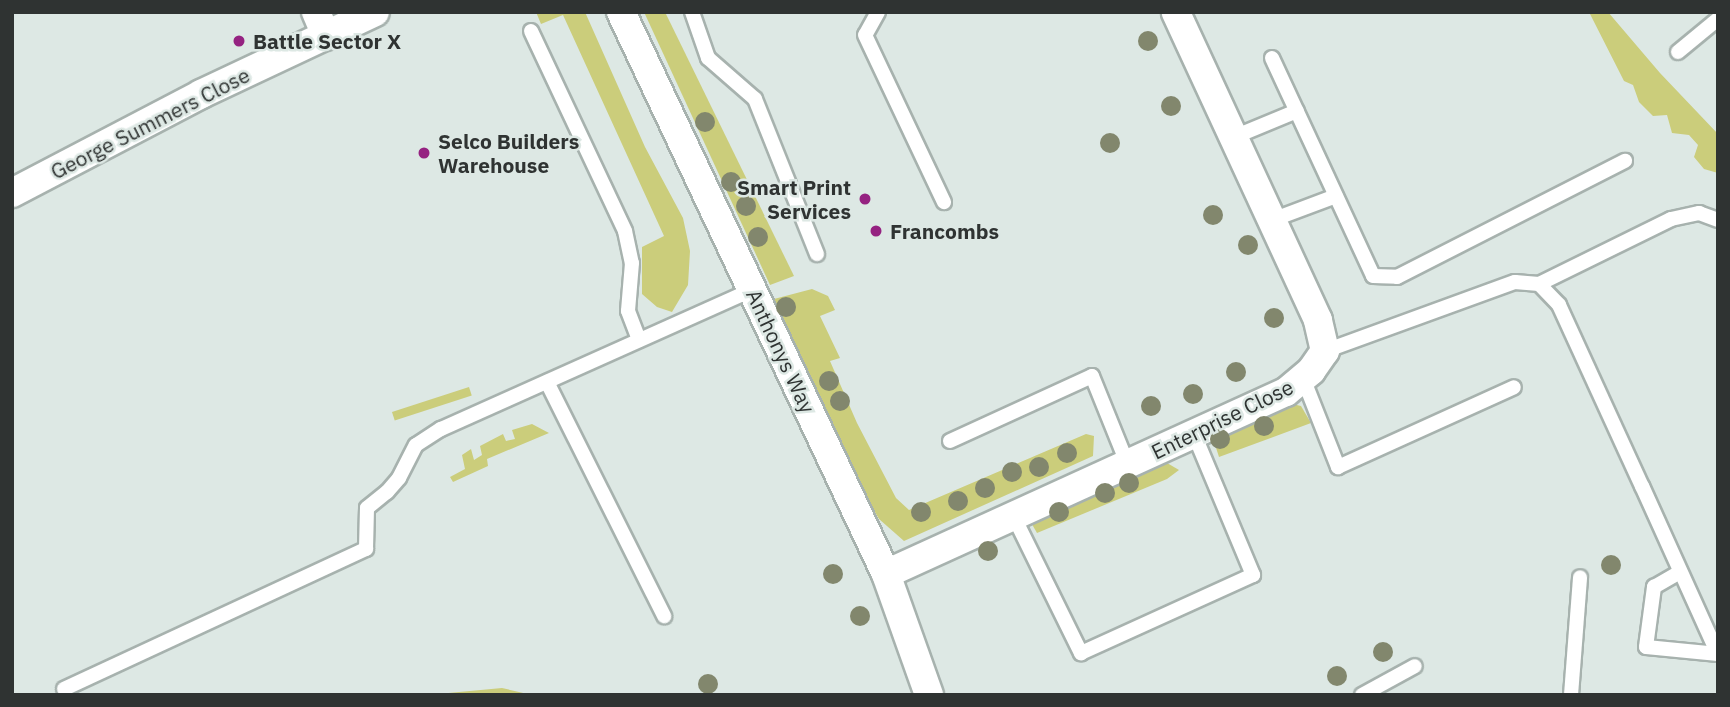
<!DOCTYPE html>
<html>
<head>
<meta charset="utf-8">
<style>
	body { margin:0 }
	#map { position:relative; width:1730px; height:707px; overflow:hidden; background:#dde8e4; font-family:"IBM Plex Sans",sans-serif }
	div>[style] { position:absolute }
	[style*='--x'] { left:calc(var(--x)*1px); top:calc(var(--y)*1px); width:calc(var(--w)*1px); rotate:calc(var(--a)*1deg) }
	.green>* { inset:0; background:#cbcd7b; transform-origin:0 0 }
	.roads { filter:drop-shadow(2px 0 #a7b2ae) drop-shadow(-2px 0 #a7b2ae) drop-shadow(0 2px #a7b2ae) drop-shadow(0 -2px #a7b2ae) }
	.lane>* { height:14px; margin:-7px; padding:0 7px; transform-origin:7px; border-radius:7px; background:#fff }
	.street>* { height:28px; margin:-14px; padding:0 14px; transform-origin:14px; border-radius:14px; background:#fff }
	.trees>* { width:20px; height:20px; margin:-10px; border-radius:50%; background:#82876d }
	.dots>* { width:19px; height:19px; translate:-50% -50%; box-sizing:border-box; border:4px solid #dde8e4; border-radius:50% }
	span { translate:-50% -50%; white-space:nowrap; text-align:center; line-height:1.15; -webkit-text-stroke:5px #dde8e4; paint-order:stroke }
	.poi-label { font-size:21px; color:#2f3332; font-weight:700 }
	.left { translate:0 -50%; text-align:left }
	.right { translate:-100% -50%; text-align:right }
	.street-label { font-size:21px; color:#2f3332 }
	.frame { position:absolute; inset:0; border:14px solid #2f3332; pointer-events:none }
</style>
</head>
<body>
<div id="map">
	<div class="green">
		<i style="clip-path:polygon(536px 12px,585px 12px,645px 147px,683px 218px,690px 251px,688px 285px,672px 312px,657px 307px,642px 294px,642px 247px,664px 236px,563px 15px,541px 24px)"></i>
		<i style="clip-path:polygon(644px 12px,665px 12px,794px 276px,770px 285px)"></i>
		<i style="clip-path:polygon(1589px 12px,1608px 12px,1660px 73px,1718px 134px,1718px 173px,1704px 169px,1694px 157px,1698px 145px,1689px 135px,1672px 133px,1667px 115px,1653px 116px,1639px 102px,1633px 85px,1624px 81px)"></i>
		<i style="clip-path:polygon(812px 289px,828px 296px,835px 310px,820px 316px,840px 358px,830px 361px,857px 423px,896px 498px,909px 510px,1086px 434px,1094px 436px,1093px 456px,904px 541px,879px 519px,862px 490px,774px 299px)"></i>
		<i style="left:469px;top:387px;width:9px;height:81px;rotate:72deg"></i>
		<i style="clip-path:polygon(1284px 402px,1301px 406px,1311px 423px,1219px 457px,1211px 432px)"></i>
		<i style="clip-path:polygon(532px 424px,549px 433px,487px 459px,488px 466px,453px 482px,450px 477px,465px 469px,462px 455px,471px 449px,474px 460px,482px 455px,480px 446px,503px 434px,506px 441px,515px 439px,512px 430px)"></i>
		<i style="clip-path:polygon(1162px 460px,1179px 470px,1167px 479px,1037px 533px,1029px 519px)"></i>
		<i style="clip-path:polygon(502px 688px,532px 695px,427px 695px)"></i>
	</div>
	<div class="roads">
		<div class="lane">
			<i style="--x:692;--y:12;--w:49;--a:70.8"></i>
			<i style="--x:708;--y:58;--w:62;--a:41.1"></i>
			<i style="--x:755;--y:99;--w:167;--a:68.2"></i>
			<i style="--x:878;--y:12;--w:26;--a:119"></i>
			<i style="--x:865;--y:35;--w:185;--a:64.7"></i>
			<i style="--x:531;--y:31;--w:221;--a:64.8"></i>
			<i style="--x:625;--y:231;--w:33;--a:78"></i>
			<i style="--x:632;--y:263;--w:48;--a:94.8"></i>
			<i style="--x:628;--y:311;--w:31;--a:69"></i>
			<i style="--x:1678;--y:52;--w:52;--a:-39.5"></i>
			<i style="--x:1272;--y:58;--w:240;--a:65.1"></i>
			<i style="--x:1373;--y:276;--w:24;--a:2"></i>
			<i style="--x:1397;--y:277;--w:256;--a:-27"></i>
			<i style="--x:1234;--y:137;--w:68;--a:-22.4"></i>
			<i style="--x:1272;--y:220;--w:68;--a:-20.6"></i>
			<i style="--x:1539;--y:284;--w:29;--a:46"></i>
			<i style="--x:1559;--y:305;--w:199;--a:65.4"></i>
			<i style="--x:1642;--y:486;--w:184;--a:65.7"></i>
			<i style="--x:1718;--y:654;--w:72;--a:-174.4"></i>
			<i style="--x:1646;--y:647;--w:61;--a:-82.4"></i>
			<i style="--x:1654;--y:587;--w:30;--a:-30"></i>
			<i style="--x:1325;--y:351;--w:202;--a:-20"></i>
			<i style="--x:1515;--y:282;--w:24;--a:5"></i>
			<i style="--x:1539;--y:284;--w:147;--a:-26.2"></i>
			<i style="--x:1671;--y:219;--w:29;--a:-12"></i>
			<i style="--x:1699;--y:213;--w:20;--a:20"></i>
			<i style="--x:1303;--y:378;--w:96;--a:68.5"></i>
			<i style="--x:1338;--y:467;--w:193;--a:-24.4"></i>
			<i style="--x:547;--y:382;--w:262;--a:63.4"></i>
			<i style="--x:950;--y:441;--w:156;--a:-24.6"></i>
			<i style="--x:1092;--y:376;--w:96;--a:68"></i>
			<i style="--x:1014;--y:517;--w:152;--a:63.8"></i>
			<i style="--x:1081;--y:653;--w:189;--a:-24.4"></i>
			<i style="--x:1253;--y:575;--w:153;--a:-112.7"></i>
			<i style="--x:64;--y:689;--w:333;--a:-24.9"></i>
			<i style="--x:366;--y:549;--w:41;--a:-88.6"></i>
			<i style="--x:367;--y:508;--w:26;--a:-39"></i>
			<i style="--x:387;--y:492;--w:18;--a:-49"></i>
			<i style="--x:399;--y:478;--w:37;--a:-63"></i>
			<i style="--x:416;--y:445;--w:30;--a:-33"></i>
			<i style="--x:441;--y:429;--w:341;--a:-24.1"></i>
			<i style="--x:1362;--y:695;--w:60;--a:-28.7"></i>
			<i style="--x:1571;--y:695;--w:118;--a:-85.6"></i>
		</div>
		<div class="street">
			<i style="--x:316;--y:12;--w:26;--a:67"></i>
			<i style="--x:621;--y:12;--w:621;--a:64.75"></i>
			<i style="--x:886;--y:574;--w:128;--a:70.4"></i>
			<i style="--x:12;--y:193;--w:213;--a:-27.6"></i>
			<i style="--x:201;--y:94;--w:192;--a:-25.2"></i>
			<i style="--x:886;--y:574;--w:439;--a:-24.5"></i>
			<i style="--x:1286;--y:392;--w:33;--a:-40"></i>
			<i style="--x:1311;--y:371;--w:24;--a:-55"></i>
			<i style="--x:1325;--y:351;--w:32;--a:-103"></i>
			<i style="--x:1318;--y:320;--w:339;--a:-114.8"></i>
		</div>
	</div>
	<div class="trees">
		<i style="left:1148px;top:41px"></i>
		<i style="left:1171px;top:106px"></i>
		<i style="left:705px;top:122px"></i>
		<i style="left:1110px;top:143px"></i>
		<i style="left:731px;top:182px"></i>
		<i style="left:746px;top:206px"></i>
		<i style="left:1213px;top:215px"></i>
		<i style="left:758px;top:237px"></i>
		<i style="left:1248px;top:245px"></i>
		<i style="left:786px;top:307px"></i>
		<i style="left:1274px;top:318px"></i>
		<i style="left:1236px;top:372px"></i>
		<i style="left:829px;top:381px"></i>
		<i style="left:1193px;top:394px"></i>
		<i style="left:840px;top:401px"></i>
		<i style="left:1151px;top:406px"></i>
		<i style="left:1264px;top:426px"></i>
		<i style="left:1220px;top:439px"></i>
		<i style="left:1067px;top:453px"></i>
		<i style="left:1039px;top:467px"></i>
		<i style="left:1012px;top:472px"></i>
		<i style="left:1129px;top:483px"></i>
		<i style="left:985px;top:488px"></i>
		<i style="left:1105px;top:493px"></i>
		<i style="left:958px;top:501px"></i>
		<i style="left:921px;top:512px"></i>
		<i style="left:1059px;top:512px"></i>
		<i style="left:988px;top:551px"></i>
		<i style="left:1611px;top:565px"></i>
		<i style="left:833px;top:574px"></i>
		<i style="left:860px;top:616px"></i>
		<i style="left:1383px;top:652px"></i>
		<i style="left:1337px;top:676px"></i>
		<i style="left:708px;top:684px"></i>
	</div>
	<div class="dots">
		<i style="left:239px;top:41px;background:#952281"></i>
		<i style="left:424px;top:153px;background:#952281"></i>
		<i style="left:865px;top:199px;background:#952281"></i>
		<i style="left:876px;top:231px;background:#952281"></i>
	</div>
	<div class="poi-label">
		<span class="left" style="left:253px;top:41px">Battle Sector X</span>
		<span class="left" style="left:438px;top:153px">Selco Builders<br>Warehouse</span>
		<span class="right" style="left:851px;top:199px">Smart Print<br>Services</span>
		<span class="left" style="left:890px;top:231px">Francombs</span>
	</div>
	<div class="street-label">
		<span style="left:150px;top:123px;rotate:-27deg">George Summers Close</span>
		<span style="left:781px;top:351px;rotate:65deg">Anthonys Way</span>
		<span style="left:1222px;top:419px;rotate:-26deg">Enterprise Close</span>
	</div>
	<div class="frame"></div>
</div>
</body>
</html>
